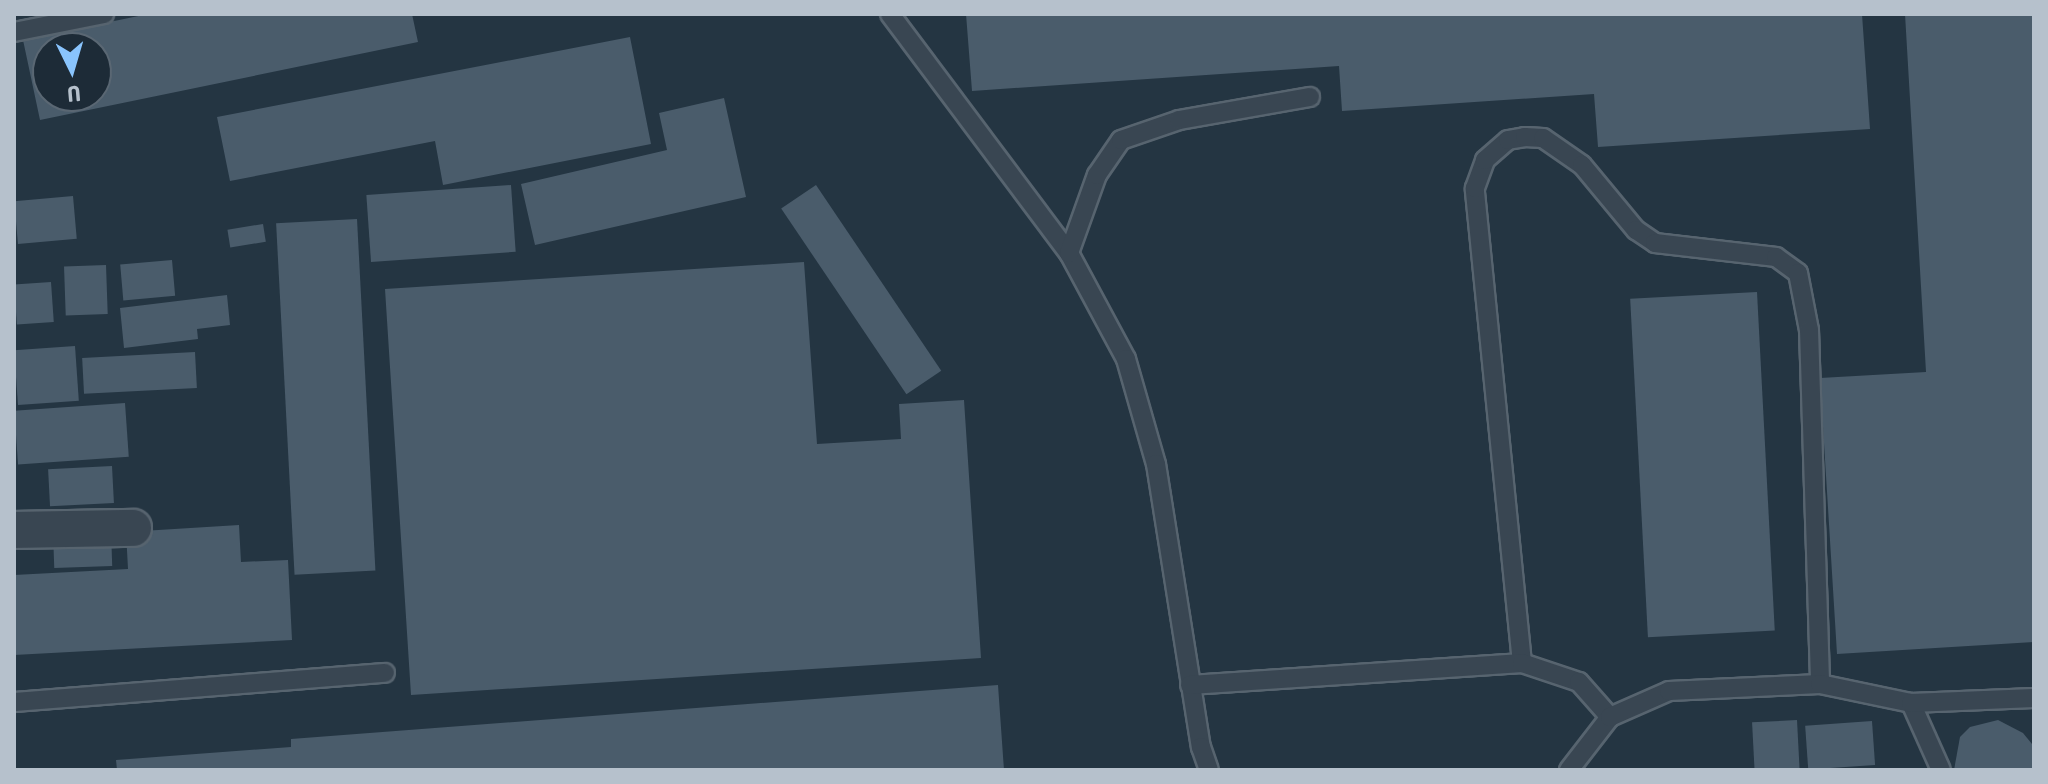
<!DOCTYPE html>
<html>
<head>
<meta charset="utf-8">
<style>
	body { margin:0 }
	#map { position:relative; width:2048px; height:784px; overflow:hidden; background:#243542; font-family:"Asap Condensed",sans-serif }
	div>[style] { position:absolute }
	[style*='--x'] { left:calc(var(--x)*1px); top:calc(var(--y)*1px); width:calc(var(--w)*1px); rotate:calc(var(--a)*1deg) }
	.building>* { inset:0; background:#4a5c6b; transform-origin:0 0 }
	.roads { filter:drop-shadow(2px 0 #57646f) drop-shadow(-2px 0 #57646f) drop-shadow(0 2px #57646f) drop-shadow(0 -2px #57646f) }
	.lane>* { height:18px; margin:-9px; padding:0 9px; transform-origin:9px; border-radius:9px; background:#394652 }
	.street>* { height:36px; margin:-18px; padding:0 18px; transform-origin:18px; border-radius:18px; background:#394652 }
	span { translate:-50% -50%; white-space:nowrap; text-align:center; line-height:1.15; -webkit-text-stroke:6px #1d2b37; paint-order:stroke }
	.frame { position:absolute; inset:0; border:16px solid #b6c1cc; pointer-events:none }
	.north { position:absolute; left:32px; top:32px; width:80px; height:80px; box-sizing:border-box; background:#1d2b37; border:2px solid #5a6773; border-radius:50%; rotate:175deg; font-size:22px; font-weight:700; line-height:32px; text-align:center; color:#b6c1cc }
	.north::after { content:''; display:block; margin:auto; width:28px; height:36px; background:#89c4fd; clip-path:polygon(50% 0,100% 100%,50% 72%,0 100%) }
</style>
</head>
<body>
<div id="map">
	<div class="building">
		<i style="clip-path:polygon(evenodd,148px 14px,412px 14px,418px 42px,40px 120px,23px 40px,148px 14px,48px 48px,96px 48px,96px 96px,48px 96px,48px 48px)"></i>
		<i style="clip-path:polygon(966px 14px,1862px 14px,1870px 129px,1598px 147px,1594px 94px,1342px 111px,1339px 66px,972px 91px)"></i>
		<i style="clip-path:polygon(1905px 14px,2034px 14px,2034px 642px,1837px 654px,1820px 378px,1926px 372px)"></i>
		<i style="clip-path:polygon(630px 37px,651px 144px,443px 185px,435px 141px,230px 181px,217px 117px)"></i>
		<i style="clip-path:polygon(724px 98px,746px 197px,535px 245px,521px 184px,667px 150px,659px 113px)"></i>
		<i style="left:511px;top:185px;width:67px;height:145px;rotate:86deg"></i>
		<i style="left:816px;top:185px;width:224px;height:42px;rotate:56deg"></i>
		<i style="left:73px;top:196px;width:43px;height:59px;rotate:85deg"></i>
		<i style="left:357px;top:219px;width:352px;height:81px;rotate:87deg"></i>
		<i style="left:263px;top:224px;width:18px;height:36px;rotate:81deg"></i>
		<i style="left:172px;top:260px;width:36px;height:52px;rotate:85deg"></i>
		<i style="clip-path:polygon(804px 262px,817px 444px,901px 439px,899px 404px,964px 400px,981px 658px,411px 695px,385px 289px)"></i>
		<i style="left:106px;top:265px;width:49px;height:42px;rotate:88deg"></i>
		<i style="left:51px;top:282px;width:40px;height:37px;rotate:86deg"></i>
		<i style="left:1757px;top:292px;width:339px;height:127px;rotate:87deg"></i>
		<i style="clip-path:polygon(227px 295px,230px 325px,197px 329px,198px 339px,124px 348px,120px 308px)"></i>
		<i style="left:75px;top:346px;width:55px;height:61px;rotate:86deg"></i>
		<i style="left:195px;top:352px;width:36px;height:113px;rotate:87deg"></i>
		<i style="left:125px;top:403px;width:54px;height:111px;rotate:86deg"></i>
		<i style="left:112px;top:466px;width:37px;height:64px;rotate:87deg"></i>
		<i style="clip-path:polygon(239px 525px,241px 562px,288px 560px,292px 640px,14px 655px,14px 575px,128px 569px,126px 532px)"></i>
		<i style="left:111px;top:531px;width:35px;height:58px;rotate:88deg"></i>
		<i style="clip-path:polygon(998px 685px,1004px 770px,117px 770px,116px 760px,291px 747px,291px 739px)"></i>
		<i style="left:1797px;top:720px;width:50px;height:45px;rotate:87deg"></i>
		<i style="clip-path:polygon(1998px 720px,2023px 733px,2032px 744px,2034px 770px,1954px 770px,1960px 737px,1970px 727px)"></i>
		<i style="left:1872px;top:721px;width:44px;height:67px;rotate:86deg"></i>
	</div>
	<div class="roads">
		<div class="lane">
			<i style="--x:890;--y:14;--w:299;--a:53.2"></i>
			<i style="--x:1069;--y:253;--w:120;--a:61.7"></i>
			<i style="--x:1126;--y:359;--w:109;--a:74.1"></i>
			<i style="--x:1156;--y:464;--w:287;--a:81"></i>
			<i style="--x:1201;--y:747;--w:24;--a:71"></i>
			<i style="--x:14;--y:32;--w:92;--a:-11.3"></i>
			<i style="--x:1069;--y:253;--w:83;--a:-70.3"></i>
			<i style="--x:1097;--y:175;--w:42;--a:-55.6"></i>
			<i style="--x:1121;--y:140;--w:61;--a:-19"></i>
			<i style="--x:1179;--y:120;--w:133;--a:-10"></i>
			<i style="--x:1522;--y:663;--w:477;--a:-95.7"></i>
			<i style="--x:1475;--y:188;--w:30;--a:-70"></i>
			<i style="--x:1485;--y:160;--w:30;--a:-41"></i>
			<i style="--x:1508;--y:140;--w:17;--a:-10"></i>
			<i style="--x:1525;--y:137;--w:18;--a:3"></i>
			<i style="--x:1543;--y:138;--w:47;--a:34.7"></i>
			<i style="--x:1582;--y:165;--w:85;--a:50.3"></i>
			<i style="--x:1636;--y:230;--w:23;--a:34"></i>
			<i style="--x:1655;--y:243;--w:122;--a:6.6"></i>
			<i style="--x:1776;--y:257;--w:27;--a:36"></i>
			<i style="--x:1798;--y:273;--w:58;--a:79.1"></i>
			<i style="--x:1809;--y:330;--w:354;--a:88.2"></i>
			<i style="--x:1190;--y:685;--w:333;--a:-3.8"></i>
			<i style="--x:1522;--y:663;--w:60;--a:18.4"></i>
			<i style="--x:1579;--y:682;--w:47;--a:48.5"></i>
			<i style="--x:14;--y:702;--w:372;--a:-4.5"></i>
			<i style="--x:1911;--y:703;--w:73;--a:65.9"></i>
			<i style="--x:1569;--y:770;--w:67;--a:-52.3"></i>
			<i style="--x:1610;--y:717;--w:64;--a:-23.8"></i>
			<i style="--x:1669;--y:691;--w:151;--a:-2.7"></i>
			<i style="--x:1820;--y:684;--w:93;--a:11.8"></i>
			<i style="--x:1911;--y:703;--w:123;--a:-2.3"></i>
		</div>
		<div class="street">
			<i style="--x:14;--y:530;--w:119;--a:-1"></i>
		</div>
	</div>
	<div class="frame"></div>
	<div class="north">U</div>
</div>
</body>
</html>
